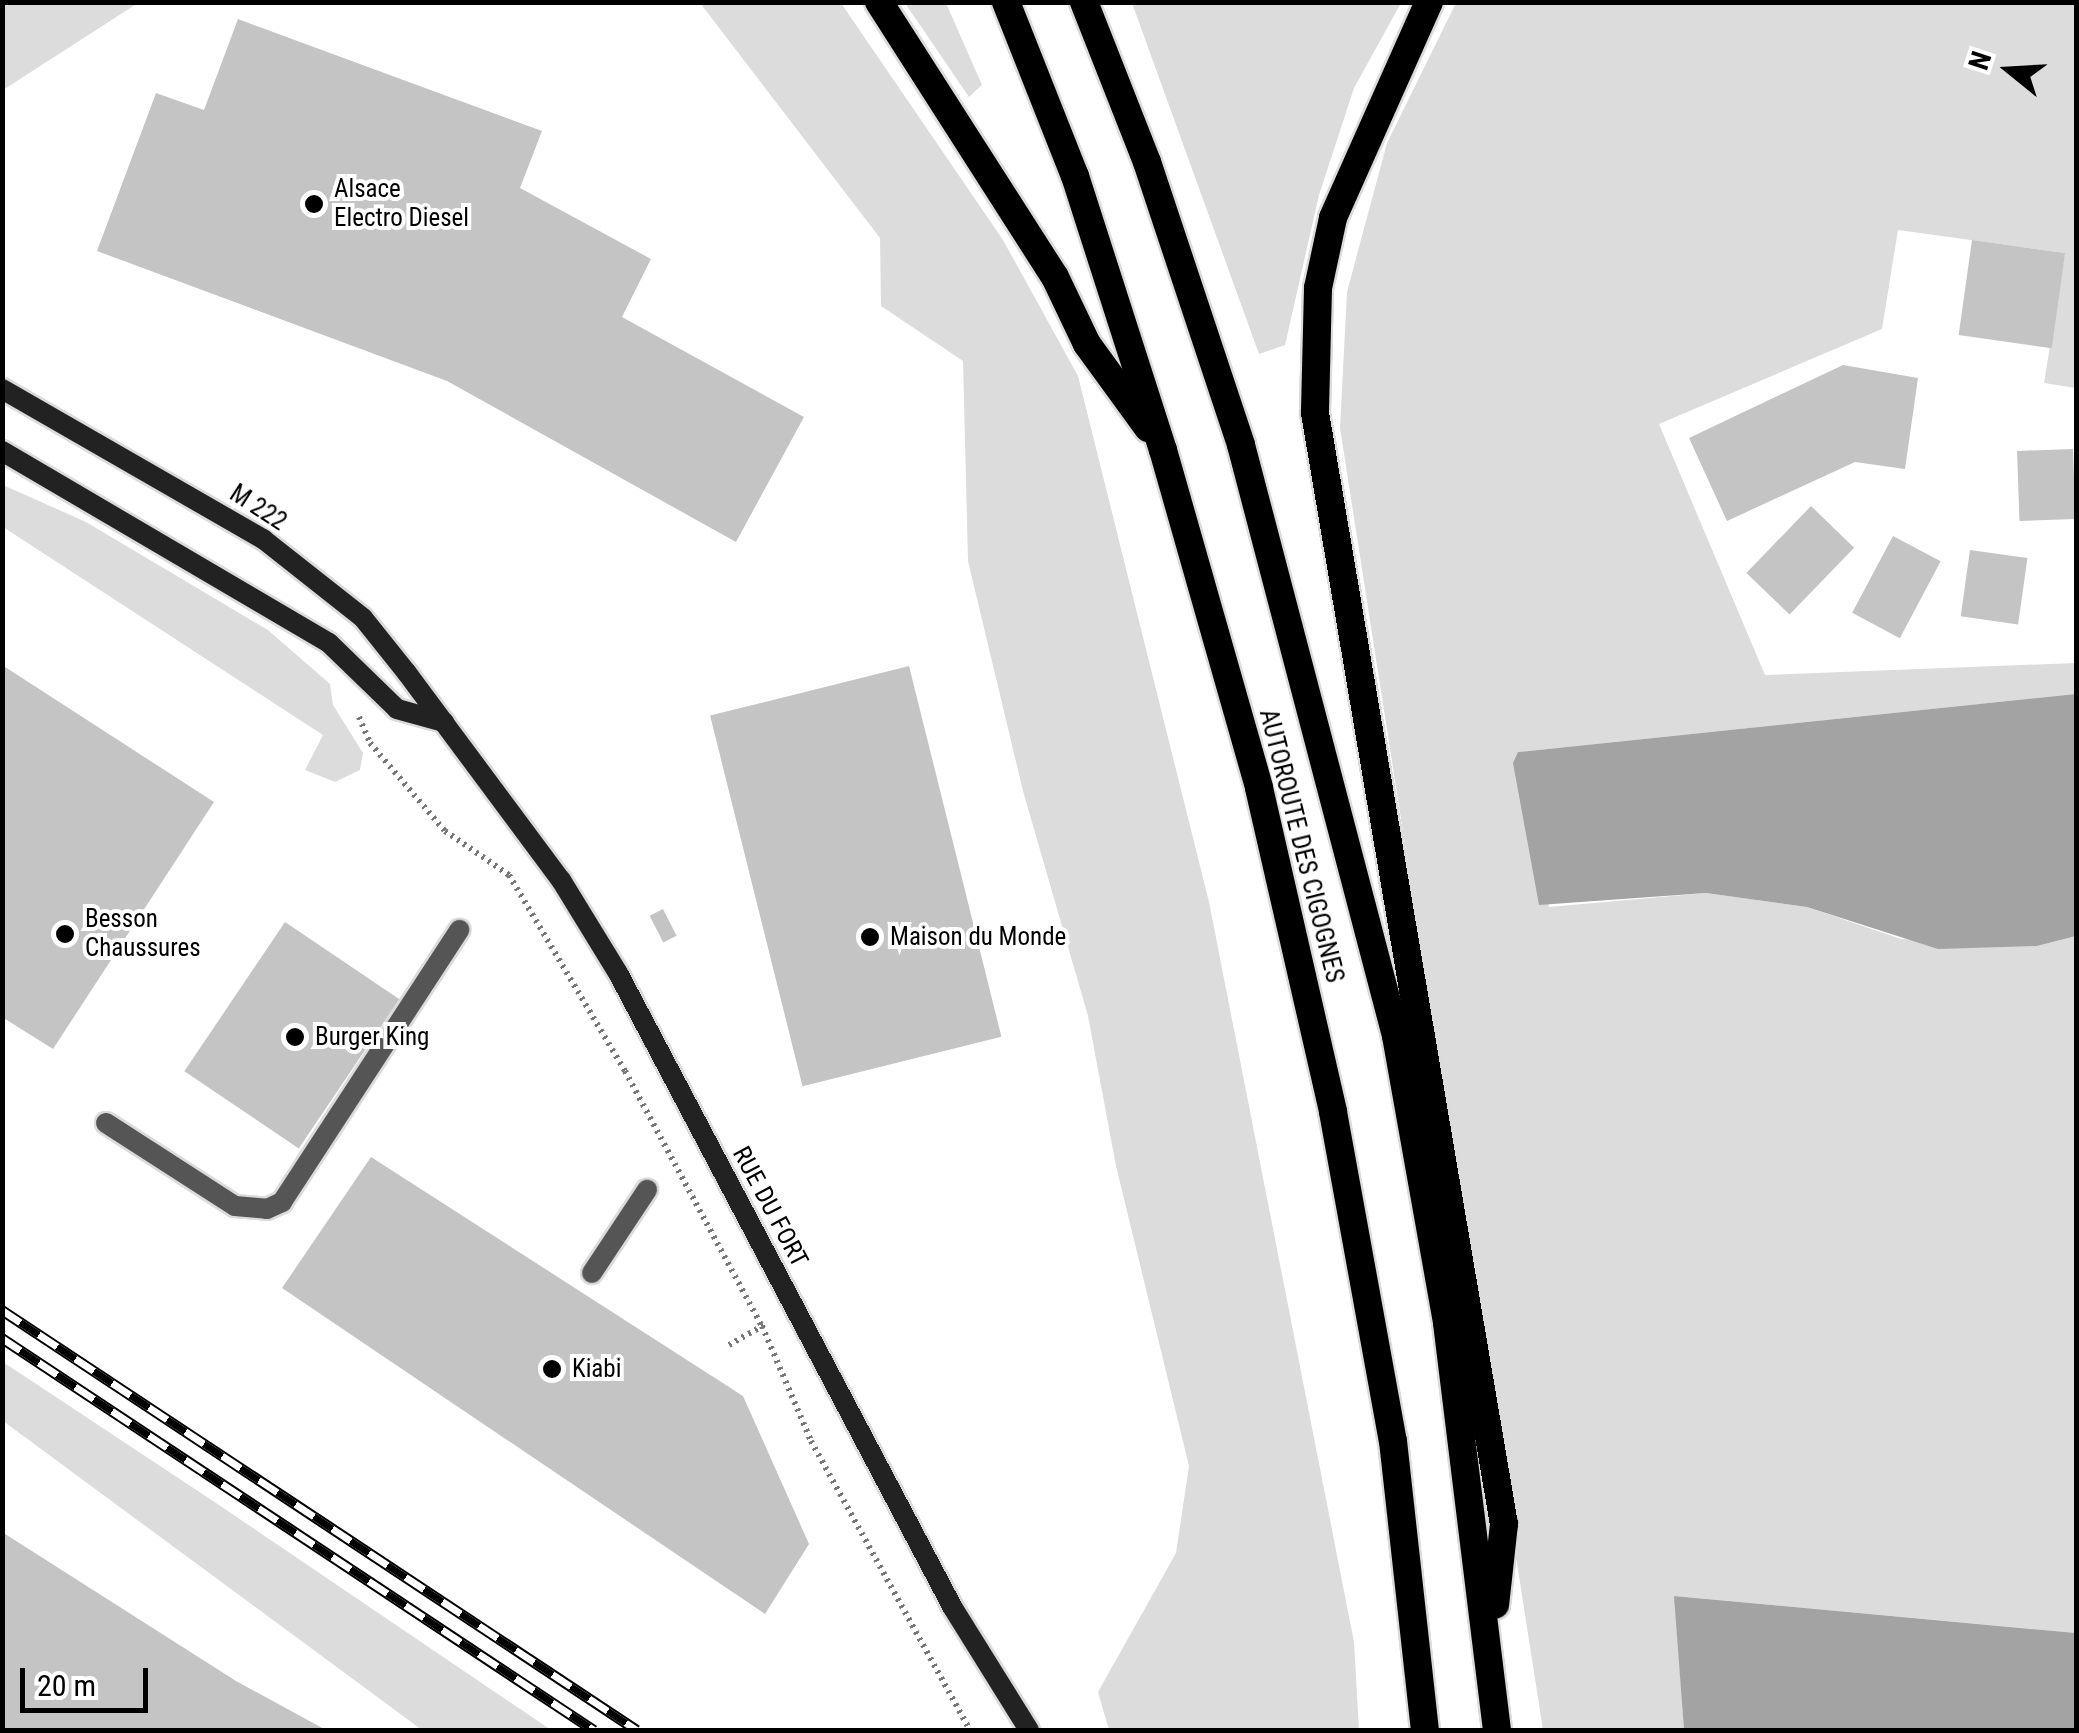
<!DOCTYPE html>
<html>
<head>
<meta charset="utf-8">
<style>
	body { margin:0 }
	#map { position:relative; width:2079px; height:1733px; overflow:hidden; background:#fff; font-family:"Roboto Condensed",sans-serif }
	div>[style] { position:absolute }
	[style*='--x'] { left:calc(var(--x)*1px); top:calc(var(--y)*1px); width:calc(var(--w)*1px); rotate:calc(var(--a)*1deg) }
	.green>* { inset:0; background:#dcdcdc }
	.water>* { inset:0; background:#a3a3a3 }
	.building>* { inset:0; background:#c4c4c4; transform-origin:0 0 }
	.path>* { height:6px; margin-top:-3px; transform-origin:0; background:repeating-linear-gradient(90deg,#777 0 2.5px,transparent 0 7.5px) }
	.roads { filter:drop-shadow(2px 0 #dbdbdb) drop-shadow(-2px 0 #dbdbdb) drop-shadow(0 2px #dbdbdb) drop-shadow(0 -2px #dbdbdb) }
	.service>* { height:20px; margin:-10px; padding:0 10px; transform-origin:10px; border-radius:10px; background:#555 }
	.secondary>* { height:20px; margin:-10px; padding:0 10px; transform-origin:10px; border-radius:10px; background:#222 }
	.trunk>* { height:28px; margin:-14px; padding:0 14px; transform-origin:14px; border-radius:14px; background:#000 }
	.rail>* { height:11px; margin-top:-5.5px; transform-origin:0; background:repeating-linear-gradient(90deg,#fff 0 22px,#000 0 44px); box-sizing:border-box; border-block:2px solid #000 }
	.dots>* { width:28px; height:28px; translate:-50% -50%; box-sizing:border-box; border:5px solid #fff; border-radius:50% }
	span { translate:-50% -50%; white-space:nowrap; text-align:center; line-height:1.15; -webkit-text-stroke:8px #fff; paint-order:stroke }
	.poi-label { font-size:25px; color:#000 }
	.left { translate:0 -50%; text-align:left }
	.street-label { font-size:25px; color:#000 }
	.frame { position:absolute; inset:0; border:5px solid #000; pointer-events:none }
	.north { position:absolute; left:1959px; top:20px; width:100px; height:100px; -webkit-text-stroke:8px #fff; paint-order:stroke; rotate:288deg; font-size:28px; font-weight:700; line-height:40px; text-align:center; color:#000 }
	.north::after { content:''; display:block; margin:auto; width:35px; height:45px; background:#000; clip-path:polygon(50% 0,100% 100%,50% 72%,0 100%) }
	.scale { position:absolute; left:20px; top:1668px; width:128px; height:45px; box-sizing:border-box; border:5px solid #000; border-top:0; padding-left:12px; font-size:30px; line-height:35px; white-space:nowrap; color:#000; -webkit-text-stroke:8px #fff; paint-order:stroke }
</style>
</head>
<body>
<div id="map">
	<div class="green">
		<i style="clip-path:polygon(3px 2px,138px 2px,138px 3px,3px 90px)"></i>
		<i style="clip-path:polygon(700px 3px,841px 3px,1003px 240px,1078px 376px,1209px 902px,1354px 1642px,1359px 1730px,1109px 1730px,1098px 1692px,1176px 1553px,1189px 1466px,1116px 1166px,1088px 1016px,1023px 791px,968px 561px,963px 361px,881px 306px,880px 238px)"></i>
		<i style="clip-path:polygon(905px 3px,946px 3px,982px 85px,969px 97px)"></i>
		<i style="clip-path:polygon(1132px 3px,1401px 3px,1354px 88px,1319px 195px,1285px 345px,1259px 354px)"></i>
		<i style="clip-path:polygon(1456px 3px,2076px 3px,2076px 388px,2044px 383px,2065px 253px,1898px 230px,1882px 329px,1659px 424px,1765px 675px,2076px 663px,2076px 694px,1518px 752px,1549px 907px,1706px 893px,1807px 907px,1901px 939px,2037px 946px,2076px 936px,2076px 1633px,1675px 1596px,1684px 1730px,1543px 1730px,1340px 428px,1347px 292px,1387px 143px)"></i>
		<i style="clip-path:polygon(3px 485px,86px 522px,268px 630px,330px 684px,333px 705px,363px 753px,360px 770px,335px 782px,305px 770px,323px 735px,3px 527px)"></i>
		<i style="clip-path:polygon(3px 1362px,216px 1503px,551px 1730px,422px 1730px,3px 1421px)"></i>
	</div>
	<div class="water">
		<i style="clip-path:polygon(2076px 694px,2076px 936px,2037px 946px,1938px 949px,1807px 907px,1706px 893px,1539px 905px,1513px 763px,1518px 752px)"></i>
		<i style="clip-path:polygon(1674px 1596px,2076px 1633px,2076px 1730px,1684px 1730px)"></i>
	</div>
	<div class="building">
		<i style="clip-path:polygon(238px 19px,542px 131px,520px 188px,651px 259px,622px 317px,804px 417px,736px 542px,447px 381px,97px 251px,156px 93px,204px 110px)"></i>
		<i style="left:1972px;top:240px;width:94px;height:96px;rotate:8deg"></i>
		<i style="clip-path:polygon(1843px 365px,1918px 378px,1905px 469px,1855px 462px,1727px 521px,1689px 438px)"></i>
		<i style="left:2073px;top:449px;width:70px;height:56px;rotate:88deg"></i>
		<i style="left:1811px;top:506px;width:60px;height:93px;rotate:44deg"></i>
		<i style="left:1893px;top:536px;width:54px;height:87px;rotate:28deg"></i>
		<i style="left:1970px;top:550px;width:58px;height:67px;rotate:8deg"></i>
		<i style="clip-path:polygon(2px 665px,214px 802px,53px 1049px,2px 1017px)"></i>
		<i style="left:909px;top:666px;width:382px;height:205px;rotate:76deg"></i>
		<i style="left:663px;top:909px;width:30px;height:15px;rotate:63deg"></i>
		<i style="left:285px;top:922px;width:138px;height:180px;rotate:34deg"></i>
		<i style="clip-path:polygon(371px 1157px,743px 1396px,809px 1544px,765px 1614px,282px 1288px)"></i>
		<i style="clip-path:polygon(2px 1532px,236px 1681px,326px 1730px,2px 1730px)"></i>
	</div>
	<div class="path">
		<i style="--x:359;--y:717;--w:28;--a:67"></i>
		<i style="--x:370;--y:743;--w:116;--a:49.6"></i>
		<i style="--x:445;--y:831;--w:78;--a:34.5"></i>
		<i style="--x:509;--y:875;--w:228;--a:59.4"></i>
		<i style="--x:625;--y:1071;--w:289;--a:61.8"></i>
		<i style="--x:762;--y:1326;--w:125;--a:66.9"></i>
		<i style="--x:811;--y:1441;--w:330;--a:61.2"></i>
		<i style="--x:729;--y:1345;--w:40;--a:-29.7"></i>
	</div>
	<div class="roads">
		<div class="service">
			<i style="--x:106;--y:1123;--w:153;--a:32.8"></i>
			<i style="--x:235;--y:1206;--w:32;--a:5"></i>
			<i style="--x:267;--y:1209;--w:17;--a:-25"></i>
			<i style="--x:282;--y:1202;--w:325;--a:-56.9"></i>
			<i style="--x:592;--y:1273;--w:100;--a:-56.5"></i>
		</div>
		<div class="secondary">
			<i style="--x:2;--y:389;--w:301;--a:29.9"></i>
			<i style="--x:263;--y:539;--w:127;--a:38.3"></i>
			<i style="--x:363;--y:618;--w:70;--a:51.3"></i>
			<i style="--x:407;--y:673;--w:258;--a:53.4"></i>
			<i style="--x:561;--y:880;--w:109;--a:58.5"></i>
			<i style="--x:618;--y:973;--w:718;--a:62.19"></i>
			<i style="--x:953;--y:1608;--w:144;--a:58.1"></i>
			<i style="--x:2;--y:451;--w:379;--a:30.4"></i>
			<i style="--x:329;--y:643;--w:95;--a:44.1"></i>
			<i style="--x:397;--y:709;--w:49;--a:15.5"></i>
		</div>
		<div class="trunk">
			<i style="--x:879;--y:2;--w:326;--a:57.4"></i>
			<i style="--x:1055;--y:277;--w:74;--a:64.5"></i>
			<i style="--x:1087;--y:344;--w:104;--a:54"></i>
			<i style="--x:1006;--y:2;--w:187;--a:68.4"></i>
			<i style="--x:1075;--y:176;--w:288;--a:72.2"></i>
			<i style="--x:1163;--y:450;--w:351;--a:74.1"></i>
			<i style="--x:1259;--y:788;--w:332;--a:77.1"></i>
			<i style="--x:1333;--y:1112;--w:334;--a:79.7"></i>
			<i style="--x:1393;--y:1441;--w:291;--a:83.7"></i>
			<i style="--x:1084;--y:2;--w:172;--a:68.5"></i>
			<i style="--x:1147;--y:162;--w:298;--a:71.6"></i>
			<i style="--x:1241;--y:445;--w:611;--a:75.3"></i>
			<i style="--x:1396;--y:1036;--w:291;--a:79.9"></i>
			<i style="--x:1447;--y:1323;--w:410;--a:83"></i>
			<i style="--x:1429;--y:2;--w:236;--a:114"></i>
			<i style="--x:1333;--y:218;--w:72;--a:102.1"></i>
			<i style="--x:1318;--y:288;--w:125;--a:91.4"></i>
			<i style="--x:1315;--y:413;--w:1127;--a:80.35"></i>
			<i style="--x:1504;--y:1524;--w:81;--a:96.3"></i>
		</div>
	</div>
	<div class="rail">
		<i style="--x:2;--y:1310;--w:761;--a:33.48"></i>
		<i style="--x:2;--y:1338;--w:710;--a:33.51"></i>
	</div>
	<div class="dots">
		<i style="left:314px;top:204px;background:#000"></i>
		<i style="left:65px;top:934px;background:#000"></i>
		<i style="left:870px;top:937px;background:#000"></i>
		<i style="left:295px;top:1037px;background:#000"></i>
		<i style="left:552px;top:1369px;background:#000"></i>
	</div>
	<div class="poi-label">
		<span class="left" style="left:334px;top:204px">Alsace<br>Electro Diesel</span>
		<span class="left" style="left:85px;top:934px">Besson<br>Chaussures</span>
		<span class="left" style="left:890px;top:937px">Maison du Monde</span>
		<span class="left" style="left:315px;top:1037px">Burger King</span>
		<span class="left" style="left:572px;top:1369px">Kiabi</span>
	</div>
	<div class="street-label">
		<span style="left:258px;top:508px;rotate:33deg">M 222</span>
		<span style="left:1301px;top:846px;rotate:76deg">AUTOROUTE DES CIGOGNES</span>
		<span style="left:770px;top:1207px;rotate:62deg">RUE DU FORT</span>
	</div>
	<div class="frame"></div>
	<div class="north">N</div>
	<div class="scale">20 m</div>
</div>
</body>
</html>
